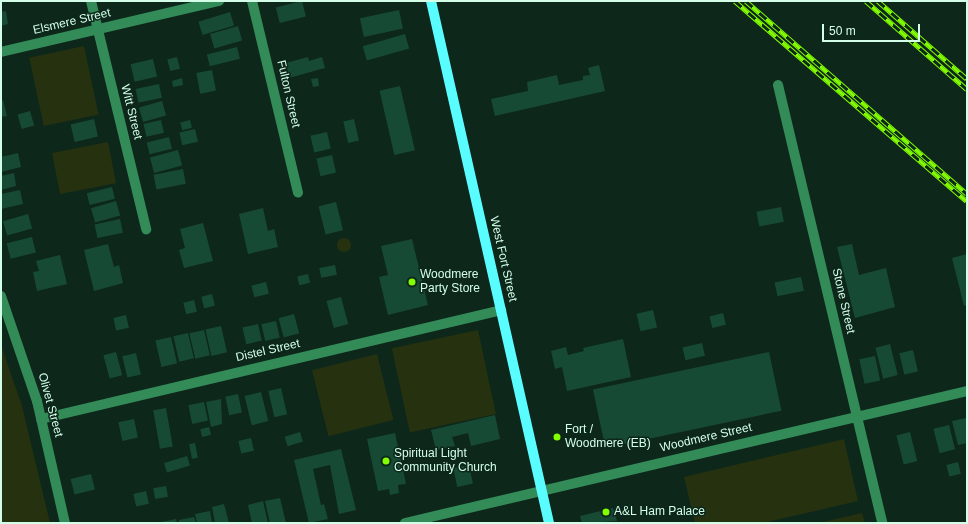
<!DOCTYPE html>
<html>
<head>
<meta charset="utf-8">
<style>
	body { margin:0 }
	#map { position:relative; width:968px; height:524px; overflow:hidden; background:#0d271b; font-family:Helvetica,sans-serif }
	div>[style] { position:absolute }
	[style*='--x'] { left:calc(var(--x)*1px); top:calc(var(--y)*1px); width:calc(var(--w)*1px); rotate:calc(var(--a)*1deg) }
	.green>* { inset:0; background:#26320f; transform-origin:0 0 }
	.round { border-radius:50% }
	.building>* { inset:0; background:#174a35; transform-origin:0 0 }
	.minor>* { height:10px; margin:-5px; padding:0 5px; transform-origin:5px; border-radius:5px; background:#338b58 }
	.major>* { height:10px; margin:-5px; padding:0 5px; transform-origin:5px; border-radius:5px; background:#5afdff }
	.rail>* { height:4.5px; margin-top:-2.25px; transform-origin:0; background:repeating-linear-gradient(90deg,#0d271b 0 9px,#82fe00 0 18px); box-sizing:border-box; border-block:1px solid #82fe00 }
	.dots>* { width:11px; height:11px; translate:-50% -50%; box-sizing:border-box; border:2px solid #0d271b; border-radius:50% }
	span { translate:-50% -50%; white-space:nowrap; text-align:center; line-height:1.15; -webkit-text-stroke:3px #0d271b; paint-order:stroke }
	.street-label { font-size:12px; color:#d3ffe9 }
	.poi-label { font-size:12px; color:#d3ffe9 }
	.left { translate:0 -50%; text-align:left }
	.frame { position:absolute; inset:0; border:2px solid #d3ffe9; pointer-events:none }
	.scale { position:absolute; left:822px; top:24px; width:98px; height:18px; box-sizing:border-box; border:2px solid #d3ffe9; border-top:0; padding-left:5px; font-size:12px; line-height:14px; white-space:nowrap; color:#d3ffe9; -webkit-text-stroke:3px #0d271b; paint-order:stroke }
</style>
</head>
<body>
<div id="map">
	<div class="green">
		<i style="left:84px;top:46px;width:70px;height:56px;rotate:78deg"></i>
		<i style="left:108px;top:142px;width:42px;height:57px;rotate:79deg"></i>
		<i class="round" style="left:337px;top:238px;width:14px;height:14px"></i>
		<i style="left:478px;top:330px;width:86px;height:88px;rotate:78deg"></i>
		<i style="clip-path:polygon(1px 345px,22px 406px,50px 523px,1px 523px)"></i>
		<i style="left:377px;top:354px;width:68px;height:67px;rotate:76deg"></i>
		<i style="clip-path:polygon(844px 439px,858px 501px,763px 523px,695px 523px,684px 477px)"></i>
		<i style="clip-path:polygon(862px 513px,865px 523px,819px 523px)"></i>
	</div>
	<div class="building">
		<i style="left:302px;top:1px;width:16px;height:27px;rotate:76deg"></i>
		<i style="left:399px;top:10px;width:19px;height:40px;rotate:78deg"></i>
		<i style="clip-path:polygon(6px 11px,8px 24px,1px 26px,1px 12px)"></i>
		<i style="left:230px;top:12px;width:14px;height:33px;rotate:73deg"></i>
		<i style="left:238px;top:26px;width:15px;height:29px;rotate:74deg"></i>
		<i style="left:405px;top:34px;width:15px;height:44px;rotate:74deg"></i>
		<i style="left:237px;top:47px;width:12px;height:31px;rotate:76deg"></i>
		<i style="left:177px;top:57px;width:12px;height:10px;rotate:76deg"></i>
		<i style="clip-path:polygon(308px 57px,309px 61px,322px 57px,325px 68px,289px 78px,286px 63px)"></i>
		<i style="left:153px;top:59px;width:18px;height:23px;rotate:77deg"></i>
		<i style="clip-path:polygon(599px 65px,605px 91px,495px 116px,491px 99px,528px 91px,527px 82px,557px 75px,559px 85px,583px 80px,583px 76px,590px 75px,588px 68px)"></i>
		<i style="left:212px;top:70px;width:21px;height:16px;rotate:79deg"></i>
		<i style="clip-path:polygon(182px 78px,183px 85px,173px 87px,172px 81px)"></i>
		<i style="clip-path:polygon(318px 78px,319px 86px,313px 87px,311px 79px)"></i>
		<i style="left:159px;top:84px;width:14px;height:24px;rotate:78deg"></i>
		<i style="left:400px;top:86px;width:66px;height:21px;rotate:77deg"></i>
		<i style="clip-path:polygon(3px 100px,7px 116px,1px 117px,1px 101px)"></i>
		<i style="left:162px;top:101px;width:15px;height:24px;rotate:74deg"></i>
		<i style="left:30px;top:111px;width:15px;height:13px;rotate:74deg"></i>
		<i style="left:94px;top:119px;width:18px;height:24px;rotate:77deg"></i>
		<i style="left:354px;top:119px;width:22px;height:11px;rotate:77deg"></i>
		<i style="left:161px;top:120px;width:13px;height:18px;rotate:77deg"></i>
		<i style="left:190px;top:120px;width:8px;height:10px;rotate:76deg"></i>
		<i style="left:195px;top:129px;width:13px;height:16px;rotate:77deg"></i>
		<i style="left:327px;top:132px;width:17px;height:17px;rotate:77deg"></i>
		<i style="left:169px;top:137px;width:12px;height:23px;rotate:76deg"></i>
		<i style="left:178px;top:150px;width:16px;height:29px;rotate:75deg"></i>
		<i style="clip-path:polygon(18px 153px,21px 167px,1px 172px,1px 157px)"></i>
		<i style="left:332px;top:155px;width:18px;height:16px;rotate:77deg"></i>
		<i style="left:183px;top:169px;width:15px;height:30px;rotate:79deg"></i>
		<i style="clip-path:polygon(14px 173px,16px 186px,1px 190px,1px 176px)"></i>
		<i style="left:112px;top:187px;width:12px;height:26px;rotate:76deg"></i>
		<i style="clip-path:polygon(20px 190px,23px 204px,1px 209px,1px 194px)"></i>
		<i style="left:116px;top:201px;width:15px;height:26px;rotate:74deg"></i>
		<i style="left:336px;top:202px;width:29px;height:18px;rotate:76deg"></i>
		<i style="left:781px;top:207px;width:15px;height:25px;rotate:79deg"></i>
		<i style="clip-path:polygon(263px 208px,268px 231px,274px 229px,278px 247px,248px 254px,239px 214px)"></i>
		<i style="left:28px;top:214px;width:15px;height:26px;rotate:74deg"></i>
		<i style="left:120px;top:219px;width:14px;height:26px;rotate:78deg"></i>
		<i style="clip-path:polygon(203px 223px,213px 261px,184px 268px,179px 250px,185px 248px,180px 229px)"></i>
		<i style="left:32px;top:237px;width:16px;height:26px;rotate:76deg"></i>
		<i style="clip-path:polygon(412px 239px,428px 305px,388px 315px,379px 277px,388px 275px,381px 246px)"></i>
		<i style="clip-path:polygon(108px 244px,114px 267px,119px 265px,123px 283px,94px 291px,84px 250px)"></i>
		<i style="clip-path:polygon(852px 244px,859px 275px,886px 268px,895px 307px,855px 318px,837px 247px)"></i>
		<i style="clip-path:polygon(967px 254px,967px 305px,964px 306px,952px 258px)"></i>
		<i style="clip-path:polygon(60px 255px,67px 284px,37px 291px,33px 272px,39px 271px,36px 261px)"></i>
		<i style="left:335px;top:265px;width:10px;height:16px;rotate:79deg"></i>
		<i style="left:308px;top:274px;width:9px;height:11px;rotate:77deg"></i>
		<i style="left:801px;top:277px;width:14px;height:27px;rotate:78deg"></i>
		<i style="left:266px;top:282px;width:12px;height:15px;rotate:76deg"></i>
		<i style="left:212px;top:294px;width:12px;height:11px;rotate:76deg"></i>
		<i style="left:341px;top:297px;width:28px;height:15px;rotate:75deg"></i>
		<i style="left:194px;top:300px;width:12px;height:11px;rotate:76deg"></i>
		<i style="left:653px;top:310px;width:18px;height:17px;rotate:77deg"></i>
		<i style="left:723px;top:313px;width:12px;height:14px;rotate:76deg"></i>
		<i style="left:294px;top:314px;width:20px;height:16px;rotate:75deg"></i>
		<i style="left:126px;top:315px;width:13px;height:13px;rotate:77deg"></i>
		<i style="left:276px;top:321px;width:17px;height:15px;rotate:77deg"></i>
		<i style="left:258px;top:324px;width:17px;height:16px;rotate:77deg"></i>
		<i style="left:221px;top:326px;width:27px;height:16px;rotate:77deg"></i>
		<i style="left:204px;top:330px;width:26px;height:15px;rotate:77deg"></i>
		<i style="left:188px;top:333px;width:26px;height:15px;rotate:77deg"></i>
		<i style="left:171px;top:337px;width:27px;height:16px;rotate:77deg"></i>
		<i style="clip-path:polygon(623px 339px,631px 377px,567px 391px,562px 367px,555px 369px,551px 351px,566px 347px,568px 355px,584px 351px,583px 348px)"></i>
		<i style="left:702px;top:343px;width:13px;height:20px;rotate:77deg"></i>
		<i style="left:890px;top:344px;width:32px;height:15px;rotate:76deg"></i>
		<i style="left:913px;top:350px;width:22px;height:14px;rotate:77deg"></i>
		<i style="left:116px;top:352px;width:24px;height:13px;rotate:75deg"></i>
		<i style="left:769px;top:352px;width:60px;height:180px;rotate:78deg"></i>
		<i style="left:136px;top:353px;width:22px;height:14px;rotate:77deg"></i>
		<i style="left:875px;top:356px;width:25px;height:16px;rotate:78deg"></i>
		<i style="left:281px;top:388px;width:27px;height:13px;rotate:77deg"></i>
		<i style="left:261px;top:392px;width:30px;height:17px;rotate:76deg"></i>
		<i style="left:238px;top:394px;width:19px;height:13px;rotate:78deg"></i>
		<i style="clip-path:polygon(221px 399px,222px 424px,211px 427px,206px 402px)"></i>
		<i style="left:204px;top:402px;width:19px;height:16px;rotate:78deg"></i>
		<i style="left:166px;top:408px;width:39px;height:13px;rotate:80deg"></i>
		<i style="clip-path:polygon(495px 415px,500px 439px,471px 446px,468px 433px,452px 437px,455px 446px,436px 450px,431px 430px)"></i>
		<i style="clip-path:polygon(966px 418px,967px 443px,958px 445px,952px 421px)"></i>
		<i style="left:134px;top:419px;width:19px;height:16px;rotate:78deg"></i>
		<i style="left:949px;top:425px;width:25px;height:16px;rotate:76deg"></i>
		<i style="left:209px;top:427px;width:8px;height:9px;rotate:76deg"></i>
		<i style="left:300px;top:432px;width:10px;height:16px;rotate:73deg"></i>
		<i style="left:910px;top:432px;width:30px;height:14px;rotate:76deg"></i>
		<i style="clip-path:polygon(395px 433px,406px 484px,398px 485px,399px 493px,390px 495px,389px 489px,378px 491px,367px 439px)"></i>
		<i style="left:251px;top:438px;width:13px;height:13px;rotate:77deg"></i>
		<i style="left:195px;top:443px;width:15px;height:6px;rotate:79deg"></i>
		<i style="clip-path:polygon(341px 449px,356px 510px,339px 514px,330px 465px,313px 469px,321px 505px,324px 504px,328px 519px,309px 523px,294px 460px)"></i>
		<i style="left:187px;top:456px;width:10px;height:24px;rotate:73deg"></i>
		<i style="left:958px;top:462px;width:12px;height:12px;rotate:76deg"></i>
		<i style="left:469px;top:465px;width:19px;height:16px;rotate:78deg"></i>
		<i style="left:91px;top:474px;width:16px;height:21px;rotate:76deg"></i>
		<i style="left:166px;top:486px;width:11px;height:13px;rotate:80deg"></i>
		<i style="left:146px;top:491px;width:13px;height:13px;rotate:77deg"></i>
		<i style="clip-path:polygon(280px 498px,286px 523px,270px 523px,265px 501px)"></i>
		<i style="clip-path:polygon(263px 501px,268px 523px,252px 523px,248px 505px)"></i>
		<i style="clip-path:polygon(224px 504px,229px 523px,215px 523px,212px 507px)"></i>
		<i style="clip-path:polygon(613px 508px,617px 521px,582px 523px,580px 516px)"></i>
		<i style="clip-path:polygon(210px 511px,212px 523px,197px 523px,195px 514px)"></i>
		<i style="clip-path:polygon(194px 517px,196px 523px,179px 523px,179px 520px)"></i>
		<i style="clip-path:polygon(176px 519px,177px 523px,161px 523px,161px 522px)"></i>
	</div>
	<div class="minor">
		<i style="--x:91;--y:1;--w:235;--a:76.4"></i>
		<i style="--x:252;--y:1;--w:197;--a:76.5"></i>
		<i style="--x:1;--y:52;--w:224;--a:-13.2"></i>
		<i style="--x:778;--y:85;--w:450;--a:76.6"></i>
		<i style="--x:1;--y:296;--w:111;--a:71.1"></i>
		<i style="--x:37;--y:401;--w:125;--a:77.1"></i>
		<i style="--x:41;--y:419;--w:473;--a:-13.3"></i>
		<i style="--x:405;--y:523;--w:577;--a:-13.22"></i>
	</div>
	<div class="major">
		<i style="--x:431;--y:1;--w:535;--a:77.26"></i>
	</div>
	<div class="rail">
		<i style="--x:735;--y:1;--w:306;--a:40.8"></i>
		<i style="--x:746;--y:1;--w:293;--a:41.1"></i>
		<i style="--x:866;--y:1;--w:134;--a:41.1"></i>
		<i style="--x:878;--y:1;--w:118;--a:41.2"></i>
	</div>
	<div class="dots">
		<i style="left:412px;top:282px;background:#82fe00"></i>
		<i style="left:557px;top:437px;background:#82fe00"></i>
		<i style="left:386px;top:461px;background:#82fe00"></i>
		<i style="left:606px;top:512px;background:#82fe00"></i>
	</div>
	<div class="street-label">
		<span style="left:72px;top:22px;rotate:-13deg">Elsmere Street</span>
		<span style="left:288px;top:94px;rotate:77deg">Fulton Street</span>
		<span style="left:131px;top:112px;rotate:76deg">Witt Street</span>
		<span style="left:503px;top:259px;rotate:77deg">West Fort Street</span>
		<span style="left:843px;top:301px;rotate:77deg">Stone Street</span>
		<span style="left:268px;top:351px;rotate:-13deg">Distel Street</span>
		<span style="left:50px;top:405px;rotate:75deg">Olivet Street</span>
		<span style="left:706px;top:438px;rotate:-13deg">Woodmere Street</span>
	</div>
	<div class="poi-label">
		<span class="left" style="left:420px;top:282px">Woodmere<br>Party Store</span>
		<span class="left" style="left:565px;top:437px">Fort /<br>Woodmere (EB)</span>
		<span class="left" style="left:394px;top:461px">Spiritual Light<br>Community Church</span>
		<span class="left" style="left:614px;top:512px">A&amp;L Ham Palace</span>
	</div>
	<div class="frame"></div>
	<div class="scale">50 m</div>
</div>
</body>
</html>
